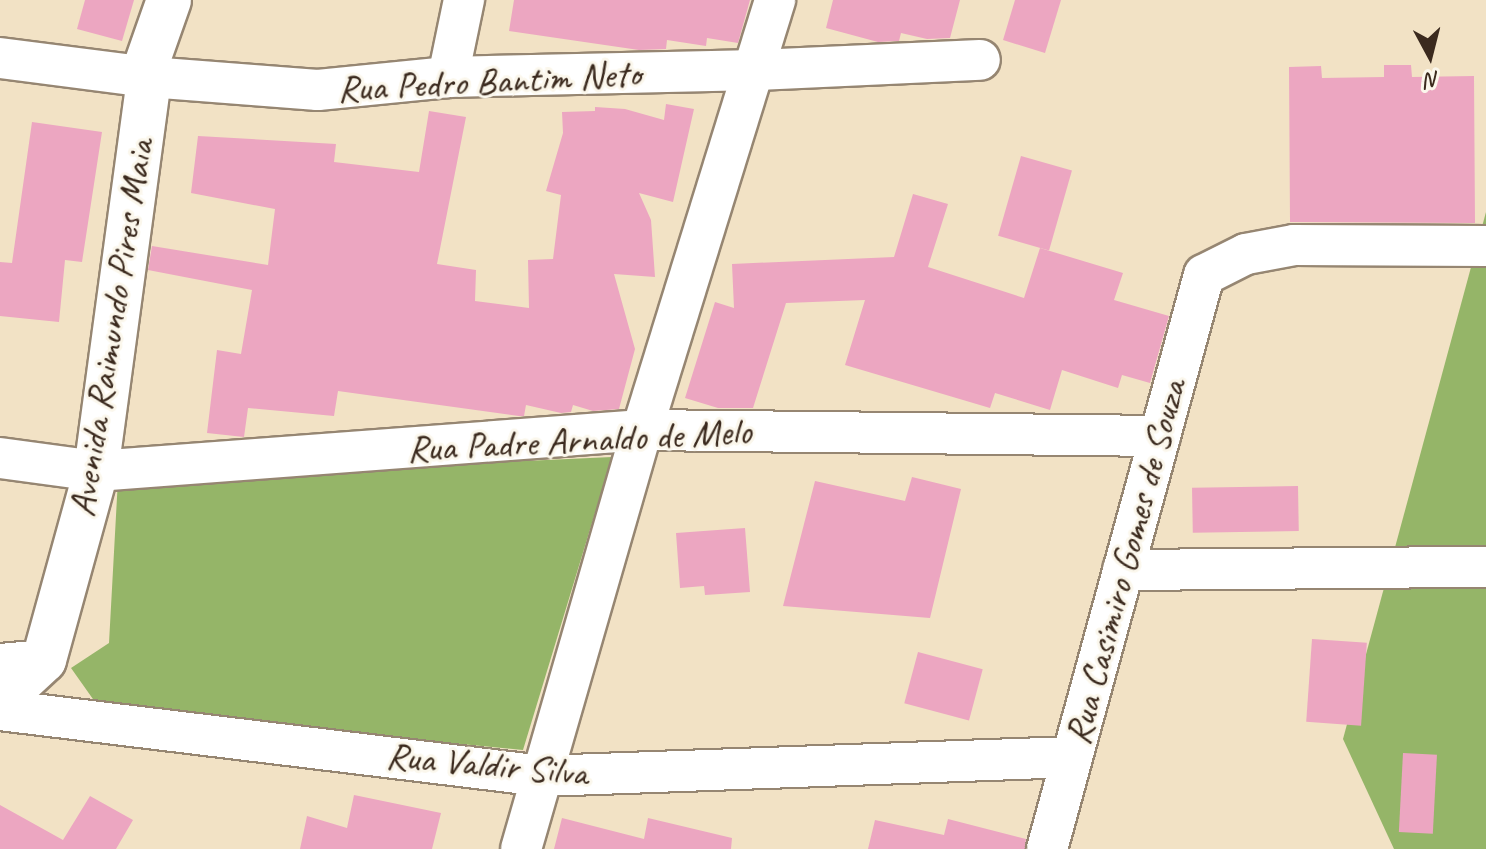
<!DOCTYPE html>
<html>
<head>
<meta charset="utf-8">
<style>
	body { margin:0 }
	#map { position:relative; width:1486px; height:849px; overflow:hidden; background:#f2e2c5; font-family:Caveat,sans-serif }
	div>[style] { position:absolute }
	[style*='--x'] { left:calc(var(--x)*1px); top:calc(var(--y)*1px); width:calc(var(--w)*1px); rotate:calc(var(--a)*1deg) }
	.forest>* { inset:0; background:#95b568 }
	.building>* { inset:0; background:#eca6c1; transform-origin:0 0 }
	.roads { filter:drop-shadow(2px 0 #968672) drop-shadow(-2px 0 #968672) drop-shadow(0 2px #968672) drop-shadow(0 -2px #968672) }
	.minor>* { height:40px; margin:-20px; padding:0 20px; transform-origin:20px; border-radius:20px; background:#fff }
	.tertiary>* { height:44px; margin:-22px; padding:0 22px; transform-origin:22px; border-radius:22px; background:#fff }
	span { translate:-50% -50%; white-space:nowrap; text-align:center; line-height:1.15; -webkit-text-stroke:6px #fbf7ec; paint-order:stroke }
	.street-label { font-size:38px; color:#3b2a1e }
	.north { position:absolute; left:1390px; top:16px; width:80px; height:80px; -webkit-text-stroke:6px #fbf7ec; paint-order:stroke; rotate:173deg; font-size:22px; font-weight:700; line-height:32px; text-align:center; color:#3b2a1e }
	.north::after { content:''; display:block; margin:auto; width:28px; height:36px; background:#3b2a1e; clip-path:polygon(50% 0,100% 100%,50% 72%,0 100%) }
</style>
</head>
<body>
<div id="map">
	<div class="forest">
		<i style="clip-path:polygon(1486px 212px,1486px 849px,1394px 849px,1343px 739px)"></i>
		<i style="clip-path:polygon(612px 457px,523px 750px,100px 709px,71px 668px,109px 643px,118px 479px)"></i>
	</div>
	<div class="building">
		<i style="clip-path:polygon(85px 0,134px 0,122px 41px,77px 29px)"></i>
		<i style="clip-path:polygon(514px 0,750px 0,738px 43px,707px 38px,706px 46px,667px 40px,666px 49px,639px 50px,509px 31px)"></i>
		<i style="clip-path:polygon(833px 0,960px 0,950px 38px,927px 39px,901px 33px,899px 41px,878px 42px,826px 28px)"></i>
		<i style="clip-path:polygon(1015px 0,1061px 0,1045px 53px,1003px 40px)"></i>
		<i style="clip-path:polygon(1384px 65px,1411px 65px,1412px 77px,1474px 76px,1475px 223px,1290px 222px,1289px 67px,1321px 66px,1322px 78px,1384px 77px)"></i>
		<i style="clip-path:polygon(666px 104px,694px 109px,673px 202px,639px 193px,651px 220px,655px 277px,614px 274px,635px 349px,619px 409px,593px 411px,573px 405px,571px 412px,561px 413px,526px 405px,524px 416px,519px 416px,338px 391px,334px 416px,248px 408px,244px 437px,207px 433px,217px 350px,241px 354px,252px 290px,148px 270px,152px 246px,268px 265px,275px 209px,191px 193px,198px 136px,336px 144px,334px 162px,419px 172px,429px 111px,466px 117px,437px 264px,476px 270px,475px 301px,529px 308px,528px 260px,553px 259px,561px 195px,546px 191px,563px 133px,562px 112px,595px 111px,595px 107px,625px 109px,664px 120px)"></i>
		<i style="clip-path:polygon(32px 122px,102px 132px,82px 262px,65px 260px,59px 322px,0 316px,0 262px,12px 263px)"></i>
		<i style="left:1021px;top:156px;width:53px;height:83px;rotate:16deg"></i>
		<i style="clip-path:polygon(913px 194px,948px 204px,928px 267px,1024px 298px,1040px 248px,1123px 273px,1114px 300px,1169px 316px,1150px 383px,1122px 375px,1118px 388px,1062px 370px,1050px 410px,995px 393px,990px 408px,845px 365px,865px 300px,786px 303px,753px 408px,718px 408px,685px 398px,715px 302px,734px 308px,732px 264px,894px 257px)"></i>
		<i style="clip-path:polygon(912px 477px,961px 489px,930px 618px,783px 606px,815px 481px,905px 501px)"></i>
		<i style="left:1298px;top:486px;width:45px;height:106px;rotate:89deg"></i>
		<i style="clip-path:polygon(745px 528px,750px 592px,705px 595px,704px 586px,680px 588px,676px 533px)"></i>
		<i style="left:1312px;top:639px;width:55px;height:83px;rotate:4deg"></i>
		<i style="left:918px;top:652px;width:67px;height:53px;rotate:15deg"></i>
		<i style="left:1403px;top:753px;width:34px;height:79px;rotate:3deg"></i>
		<i style="clip-path:polygon(354px 795px,441px 813px,432px 849px,300px 849px,307px 816px,347px 828px)"></i>
		<i style="clip-path:polygon(90px 796px,133px 820px,116px 849px,0 849px,0 805px,63px 840px)"></i>
		<i style="clip-path:polygon(562px 818px,644px 839px,648px 818px,732px 838px,731px 849px,554px 849px)"></i>
		<i style="clip-path:polygon(948px 819px,1026px 839px,1025px 849px,868px 849px,875px 820px,944px 835px)"></i>
	</div>
	<div class="roads">
		<div class="minor">
			<i style="--x:0;--y:58;--w:150;--a:7.3"></i>
			<i style="--x:149;--y:77;--w:169;--a:4.4"></i>
			<i style="--x:318;--y:90;--w:131;--a:-5.7"></i>
			<i style="--x:448;--y:77;--w:309;--a:-1.3"></i>
			<i style="--x:757;--y:70;--w:223;--a:-2.6"></i>
			<i style="--x:448;--y:77;--w:79;--a:-78.3"></i>
			<i style="--x:0;--y:458;--w:97;--a:7.7"></i>
			<i style="--x:96;--y:471;--w:548;--a:-4.29"></i>
			<i style="--x:642;--y:430;--w:518;--a:0.66"></i>
			<i style="--x:1123;--y:570;--w:363;--a:-0.5"></i>
			<i style="--x:0;--y:664;--w:44;--a:-5.2"></i>
			<i style="--x:0;--y:710;--w:546;--a:6.94"></i>
			<i style="--x:542;--y:776;--w:530;--a:-2.05"></i>
			<i style="--x:521;--y:849;--w:436;--a:-73.9"></i>
			<i style="--x:642;--y:430;--w:450;--a:-72.8"></i>
			<i style="--x:1047;--y:849;--w:595;--a:-74.7"></i>
			<i style="--x:1204;--y:275;--w:47;--a:-26.6"></i>
			<i style="--x:1246;--y:254;--w:49;--a:-10.6"></i>
			<i style="--x:1294;--y:245;--w:192;--a:0.3"></i>
		</div>
		<div class="tertiary">
			<i style="--x:0;--y:701;--w:60;--a:-43"></i>
			<i style="--x:44;--y:660;--w:196;--a:-74.6"></i>
			<i style="--x:96;--y:471;--w:398;--a:-82.3"></i>
			<i style="--x:149;--y:77;--w:7;--a:-153"></i>
			<i style="--x:143;--y:74;--w:78;--a:-70.6"></i>
		</div>
	</div>
	<div class="street-label">
		<span style="left:489px;top:81px;rotate:-3deg">Rua Pedro Bantim Neto</span>
		<span style="left:111px;top:328px;rotate:-81deg">Avenida Raimundo Pires Maia</span>
		<span style="left:579px;top:440px;rotate:-3deg">Rua Padre Arnaldo de Melo</span>
		<span style="left:1125px;top:562px;rotate:-75deg">Rua Casimiro Gomes de Souza</span>
		<span style="left:487px;top:764px;rotate:5deg">Rua Valdir Silva</span>
	</div>
	<div class="north">N</div>
</div>
</body>
</html>
